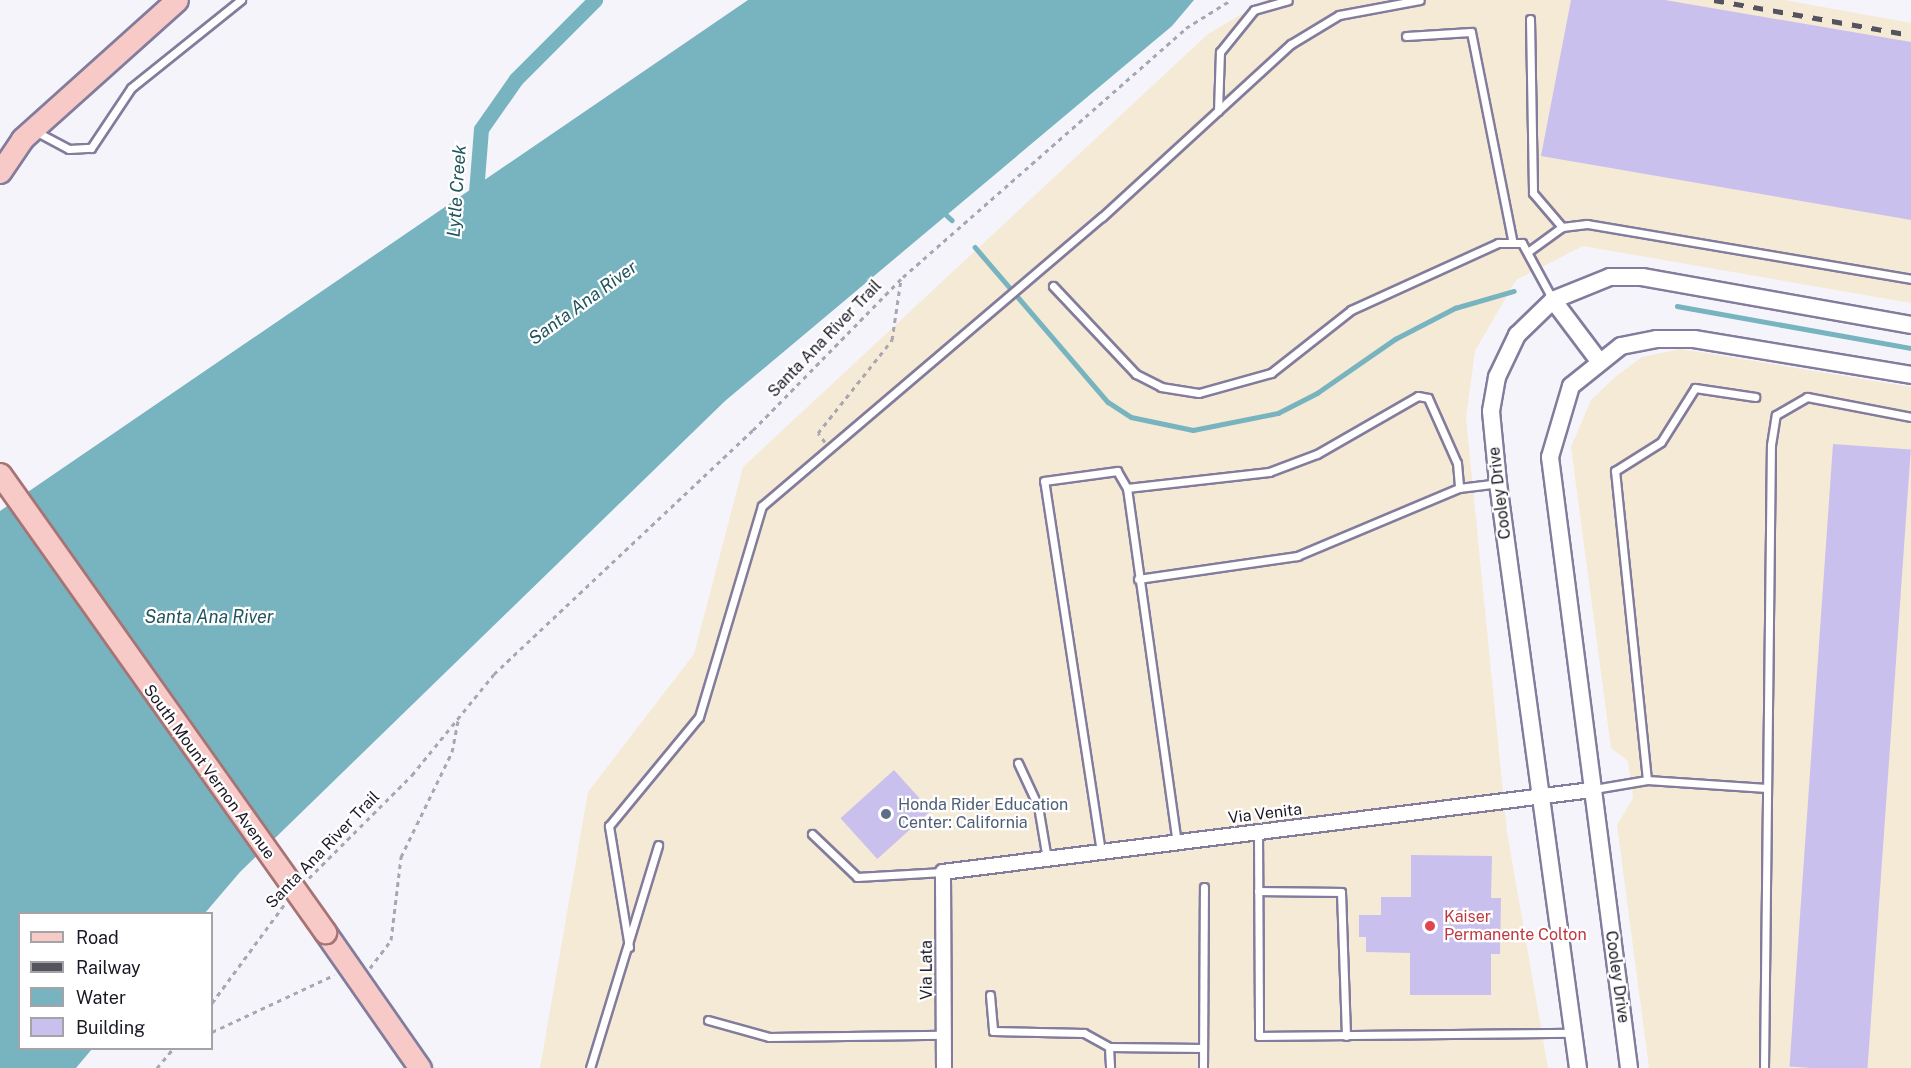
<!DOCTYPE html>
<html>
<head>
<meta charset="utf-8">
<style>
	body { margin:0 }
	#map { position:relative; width:1911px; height:1068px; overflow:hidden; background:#f5f4fb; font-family:"Public Sans",sans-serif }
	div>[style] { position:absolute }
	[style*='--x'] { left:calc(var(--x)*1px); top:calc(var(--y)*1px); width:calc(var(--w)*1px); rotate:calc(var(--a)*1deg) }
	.industrial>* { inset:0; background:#f5ead5 }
	.water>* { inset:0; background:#77b4bf }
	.stream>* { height:4.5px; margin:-2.25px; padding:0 2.25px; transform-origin:2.25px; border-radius:2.25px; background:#77b4bf }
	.canal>* { height:15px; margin:-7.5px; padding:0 7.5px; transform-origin:7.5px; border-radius:7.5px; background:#77b4bf }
	.building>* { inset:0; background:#cac0ee; transform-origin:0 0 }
	.path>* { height:3px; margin-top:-1.5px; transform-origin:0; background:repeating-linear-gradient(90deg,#a8a6af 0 4.5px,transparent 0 9px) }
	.roads { filter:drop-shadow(2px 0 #837c9c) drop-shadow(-2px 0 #837c9c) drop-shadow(0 2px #837c9c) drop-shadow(0 -2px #837c9c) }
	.service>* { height:7px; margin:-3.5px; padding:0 3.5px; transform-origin:3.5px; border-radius:3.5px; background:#fff }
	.minor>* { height:14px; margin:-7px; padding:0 7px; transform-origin:7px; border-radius:7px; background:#fff }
	.tertiary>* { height:16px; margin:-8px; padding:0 8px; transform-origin:8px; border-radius:8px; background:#fff }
	.primary>* { height:21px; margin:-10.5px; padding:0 10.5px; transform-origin:10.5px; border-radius:10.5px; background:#f7c9c7 }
	.rail>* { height:4.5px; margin-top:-2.25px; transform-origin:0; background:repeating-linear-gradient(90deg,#55535e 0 10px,transparent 0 20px) }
	.bridges { filter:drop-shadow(2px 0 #a77475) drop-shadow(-2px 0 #a77475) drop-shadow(0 2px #a77475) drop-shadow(0 -2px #a77475) }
	.primary-bridge>* { height:21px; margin:-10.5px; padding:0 10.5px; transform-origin:10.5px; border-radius:10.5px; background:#f7c9c7 }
	.dots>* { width:16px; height:16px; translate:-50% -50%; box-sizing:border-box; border:3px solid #fff; border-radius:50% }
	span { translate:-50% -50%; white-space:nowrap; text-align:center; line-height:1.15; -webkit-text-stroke:4.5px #fff; paint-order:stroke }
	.street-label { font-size:16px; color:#1b1824 }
	.service-label { font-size:16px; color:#4e5e75 }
	.left { translate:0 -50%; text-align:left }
	.health-label { font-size:16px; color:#be3a42 }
	.water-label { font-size:18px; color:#20555d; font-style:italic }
	.legend { position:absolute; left:18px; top:912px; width:195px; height:138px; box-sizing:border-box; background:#fff; border:2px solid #a4a3a7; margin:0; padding:8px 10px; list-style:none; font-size:18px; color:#1b1824 }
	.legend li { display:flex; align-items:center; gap:12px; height:30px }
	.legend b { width:30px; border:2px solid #a4a3a7 }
</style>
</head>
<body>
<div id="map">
	<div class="industrial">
		<i style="clip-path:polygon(1266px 0,1784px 0,1911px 23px,1911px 303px,1583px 246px,1516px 280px,1475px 351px,1466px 418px,1507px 832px,1548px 1068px,540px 1068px,588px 792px,694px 654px,743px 467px,1208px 34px)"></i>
		<i style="clip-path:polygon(1681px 349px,1911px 387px,1911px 1068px,1649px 1068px,1617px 825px,1633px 798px,1628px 761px,1611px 748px,1571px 447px,1591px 400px,1615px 377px,1642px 357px)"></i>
	</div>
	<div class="water">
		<i style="clip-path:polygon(748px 0,1194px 0,1172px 26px,725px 401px,240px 872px,205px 913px,20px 914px,20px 1048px,92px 1049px,76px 1068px,0 1068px,0 511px)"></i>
	</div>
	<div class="stream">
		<i style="--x:943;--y:212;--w:12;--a:42"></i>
		<i style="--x:975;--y:247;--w:204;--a:49.4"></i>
		<i style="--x:1108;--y:402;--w:27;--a:33"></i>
		<i style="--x:1131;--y:417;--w:63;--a:11.8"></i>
		<i style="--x:1193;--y:430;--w:87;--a:-11.3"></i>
		<i style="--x:1278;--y:413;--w:44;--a:-27.1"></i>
		<i style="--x:1317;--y:393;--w:95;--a:-34.7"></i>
		<i style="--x:1395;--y:339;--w:68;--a:-27.3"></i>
		<i style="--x:1455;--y:308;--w:61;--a:-16.1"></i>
		<i style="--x:1677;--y:306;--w:238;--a:10.2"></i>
	</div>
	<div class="canal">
		<i style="--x:475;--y:205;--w:76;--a:-85.5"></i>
		<i style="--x:481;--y:129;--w:61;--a:-55"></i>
		<i style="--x:516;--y:79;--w:112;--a:-45"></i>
	</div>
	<div class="building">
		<i style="clip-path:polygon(1571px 0,1665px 0,1911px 42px,1911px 220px,1541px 156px)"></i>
		<i style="left:1833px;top:444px;width:78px;height:624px;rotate:4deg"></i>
		<i style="left:894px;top:770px;width:55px;height:72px;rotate:48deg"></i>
		<i style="clip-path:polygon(1411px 855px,1492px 856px,1491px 898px,1501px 898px,1500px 954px,1491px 954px,1491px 995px,1410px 995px,1410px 953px,1366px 952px,1366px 937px,1359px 937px,1359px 915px,1381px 915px,1381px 897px,1411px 897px)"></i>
	</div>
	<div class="path">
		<i style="--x:825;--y:442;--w:11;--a:-128"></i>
		<i style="--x:818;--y:433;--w:119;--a:-51.5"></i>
		<i style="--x:892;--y:340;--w:62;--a:-81.6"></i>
		<i style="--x:309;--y:878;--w:146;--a:-45"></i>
		<i style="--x:412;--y:775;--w:130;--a:-50.9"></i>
		<i style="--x:494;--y:674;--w:356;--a:-43.3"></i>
		<i style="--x:753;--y:430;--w:214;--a:-45.6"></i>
		<i style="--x:903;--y:277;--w:377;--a:-41.3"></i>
		<i style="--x:1186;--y:28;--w:53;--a:-31.9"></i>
		<i style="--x:370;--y:968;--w:35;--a:-53"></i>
		<i style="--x:391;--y:940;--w:84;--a:-83.1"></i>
		<i style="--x:401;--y:857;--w:117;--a:-64.1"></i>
		<i style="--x:452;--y:752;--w:33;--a:-79"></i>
		<i style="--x:212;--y:1003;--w:122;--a:-53.7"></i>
		<i style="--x:212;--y:1032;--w:135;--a:-25"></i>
		<i style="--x:157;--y:1068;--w:26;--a:-50"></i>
	</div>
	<div class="roads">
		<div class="service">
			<i style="--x:1530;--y:19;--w:174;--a:89"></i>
			<i style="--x:1533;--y:193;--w:45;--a:49.5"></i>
			<i style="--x:1406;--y:36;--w:65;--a:-3.5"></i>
			<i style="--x:1471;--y:32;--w:212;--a:78.8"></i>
			<i style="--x:1218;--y:111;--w:59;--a:-88.1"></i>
			<i style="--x:1220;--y:52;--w:54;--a:-51"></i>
			<i style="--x:1254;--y:10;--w:35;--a:-16"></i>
			<i style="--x:35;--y:131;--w:38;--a:28"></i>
			<i style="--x:69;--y:149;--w:22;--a:-3"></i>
			<i style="--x:91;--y:148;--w:72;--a:-56.3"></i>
			<i style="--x:131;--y:88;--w:141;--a:-38.7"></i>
			<i style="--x:1529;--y:251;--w:41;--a:-36"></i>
			<i style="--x:1562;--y:227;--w:25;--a:-7"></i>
			<i style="--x:1587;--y:224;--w:329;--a:9.6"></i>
			<i style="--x:1053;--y:286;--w:121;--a:46.7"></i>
			<i style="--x:1136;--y:374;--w:28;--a:27"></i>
			<i style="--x:1161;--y:387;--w:38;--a:9"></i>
			<i style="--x:1199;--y:393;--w:75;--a:-15.5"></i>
			<i style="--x:1271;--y:373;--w:102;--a:-38.2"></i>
			<i style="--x:1351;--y:310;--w:162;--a:-24.5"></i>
			<i style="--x:1498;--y:243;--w:24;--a:0"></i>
			<i style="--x:1522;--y:243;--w:65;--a:61.5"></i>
			<i style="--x:1127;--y:488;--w:358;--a:82"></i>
			<i style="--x:1138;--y:579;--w:161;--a:-8.2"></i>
			<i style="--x:1297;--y:556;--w:176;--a:-22.8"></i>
			<i style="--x:1018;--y:763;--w:47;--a:65.1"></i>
			<i style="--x:1038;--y:806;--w:54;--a:80.4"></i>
			<i style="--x:1647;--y:780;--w:311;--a:-95.9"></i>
			<i style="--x:1615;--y:471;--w:54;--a:-32.2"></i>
			<i style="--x:1661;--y:442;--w:64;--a:-57.8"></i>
			<i style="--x:1695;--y:388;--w:61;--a:8.5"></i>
			<i style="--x:1594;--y:789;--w:54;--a:-9.6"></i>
			<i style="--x:1647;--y:780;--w:120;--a:3.8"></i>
			<i style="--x:1258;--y:832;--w:204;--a:89.7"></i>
			<i style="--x:1259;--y:1036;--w:312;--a:-0.6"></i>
			<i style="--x:812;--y:834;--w:62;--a:43.7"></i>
			<i style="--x:857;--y:877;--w:86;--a:-3.3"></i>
			<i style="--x:1101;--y:852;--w:375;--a:-98.7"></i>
			<i style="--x:1044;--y:481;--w:74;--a:-7.8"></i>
			<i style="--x:1117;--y:471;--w:20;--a:60"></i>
			<i style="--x:1127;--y:488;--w:143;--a:-6.4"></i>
			<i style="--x:1269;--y:472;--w:51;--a:-20.6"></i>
			<i style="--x:1317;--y:454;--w:116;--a:-29.9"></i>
			<i style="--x:1418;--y:396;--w:10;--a:11"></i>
			<i style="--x:1428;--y:398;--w:71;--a:66"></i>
			<i style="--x:1457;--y:463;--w:25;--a:85"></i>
			<i style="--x:1459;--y:488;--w:39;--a:-7"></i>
			<i style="--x:1258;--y:891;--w:83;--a:0.7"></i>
			<i style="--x:1341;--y:892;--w:144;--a:88"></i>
			<i style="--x:629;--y:947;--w:123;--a:-99.4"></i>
			<i style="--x:609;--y:826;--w:141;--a:-50.5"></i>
			<i style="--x:699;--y:717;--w:220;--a:-73.4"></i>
			<i style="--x:762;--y:506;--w:446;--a:-40.4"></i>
			<i style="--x:1102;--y:217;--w:256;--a:-42.5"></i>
			<i style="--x:1291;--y:44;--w:56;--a:-31.1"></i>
			<i style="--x:1339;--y:15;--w:82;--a:-10.5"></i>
			<i style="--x:990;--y:995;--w:36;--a:85"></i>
			<i style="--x:993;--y:1031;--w:91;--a:1.3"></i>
			<i style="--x:1084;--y:1033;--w:29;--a:29"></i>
			<i style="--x:1109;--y:1047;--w:21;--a:87"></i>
			<i style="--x:708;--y:1020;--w:63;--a:15.6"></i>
			<i style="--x:769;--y:1037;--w:175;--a:-0.7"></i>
			<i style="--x:1109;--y:1047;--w:94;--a:0.6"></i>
			<i style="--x:590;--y:1068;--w:233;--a:-73"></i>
			<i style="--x:1203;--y:1068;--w:181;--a:-89.7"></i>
			<i style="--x:1764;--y:1068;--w:623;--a:-89.36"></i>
			<i style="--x:1771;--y:445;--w:30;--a:-81"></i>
			<i style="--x:1776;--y:415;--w:36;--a:-30"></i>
			<i style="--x:1807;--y:397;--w:106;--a:10.9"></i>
		</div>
		<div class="minor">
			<i style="--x:944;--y:1068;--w:196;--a:-90.3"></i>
			<i style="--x:943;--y:872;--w:653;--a:-7.21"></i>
		</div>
		<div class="tertiary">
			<i style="--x:1553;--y:300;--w:76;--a:53"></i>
			<i style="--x:1578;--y:1068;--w:590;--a:-97.79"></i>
			<i style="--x:1498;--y:483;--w:72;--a:-95.6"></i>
			<i style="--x:1491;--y:411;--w:35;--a:-80"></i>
			<i style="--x:1497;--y:377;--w:47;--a:-64.5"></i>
			<i style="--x:1517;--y:335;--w:50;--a:-44.2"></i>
			<i style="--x:1553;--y:300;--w:61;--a:-22"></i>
			<i style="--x:1610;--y:277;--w:32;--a:0"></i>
			<i style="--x:1642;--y:277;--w:273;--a:10.1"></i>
			<i style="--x:1629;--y:1068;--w:616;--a:-97.37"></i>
			<i style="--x:1550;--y:457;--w:74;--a:-73.5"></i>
			<i style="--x:1571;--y:386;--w:64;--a:-38.7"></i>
			<i style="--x:1621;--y:346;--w:37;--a:-11"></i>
			<i style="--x:1657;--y:339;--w:37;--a:0"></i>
			<i style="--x:1694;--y:339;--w:220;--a:9.4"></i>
		</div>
		<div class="primary">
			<i style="--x:0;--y:172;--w:40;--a:-56"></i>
			<i style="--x:22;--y:139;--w:208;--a:-41.9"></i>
			<i style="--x:325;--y:932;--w:166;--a:55.1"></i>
		</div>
	</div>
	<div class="rail">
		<i style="--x:1714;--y:0;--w:200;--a:10.1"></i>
	</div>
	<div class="bridges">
		<div class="primary-bridge">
			<i style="--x:0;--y:474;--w:562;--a:54.64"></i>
		</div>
	</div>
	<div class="dots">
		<i style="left:886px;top:814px;background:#5c6f8a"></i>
		<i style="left:1430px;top:926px;background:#e0444e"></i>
	</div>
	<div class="street-label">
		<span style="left:825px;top:339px;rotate:-46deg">Santa Ana River Trail</span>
		<span style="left:1500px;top:493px;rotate:-97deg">Cooley Drive</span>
		<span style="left:209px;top:772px;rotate:54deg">South Mount Vernon Avenue</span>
		<span style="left:1265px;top:814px;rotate:-7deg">Via Venita</span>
		<span style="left:323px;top:850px;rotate:-46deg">Santa Ana River Trail</span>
		<span style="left:927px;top:970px;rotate:-90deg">Via Lata</span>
		<span style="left:1617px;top:977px;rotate:82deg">Cooley Drive</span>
	</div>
	<div class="service-label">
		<span class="left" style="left:898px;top:814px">Honda Rider Education<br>Center: California</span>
	</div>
	<div class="health-label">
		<span class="left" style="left:1444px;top:926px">Kaiser<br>Permanente Colton</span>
	</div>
	<div class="water-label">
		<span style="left:457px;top:191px;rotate:-86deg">Lytle Creek</span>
		<span style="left:583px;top:303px;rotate:-36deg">Santa Ana River</span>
		<span style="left:209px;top:617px">Santa Ana River</span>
	</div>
	<ul class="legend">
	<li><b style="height:8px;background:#f7c9c7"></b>Road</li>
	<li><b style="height:8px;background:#55535e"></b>Railway</li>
	<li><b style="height:16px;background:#77b4bf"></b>Water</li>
	<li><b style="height:16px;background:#cac0ee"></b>Building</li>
	</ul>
</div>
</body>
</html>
